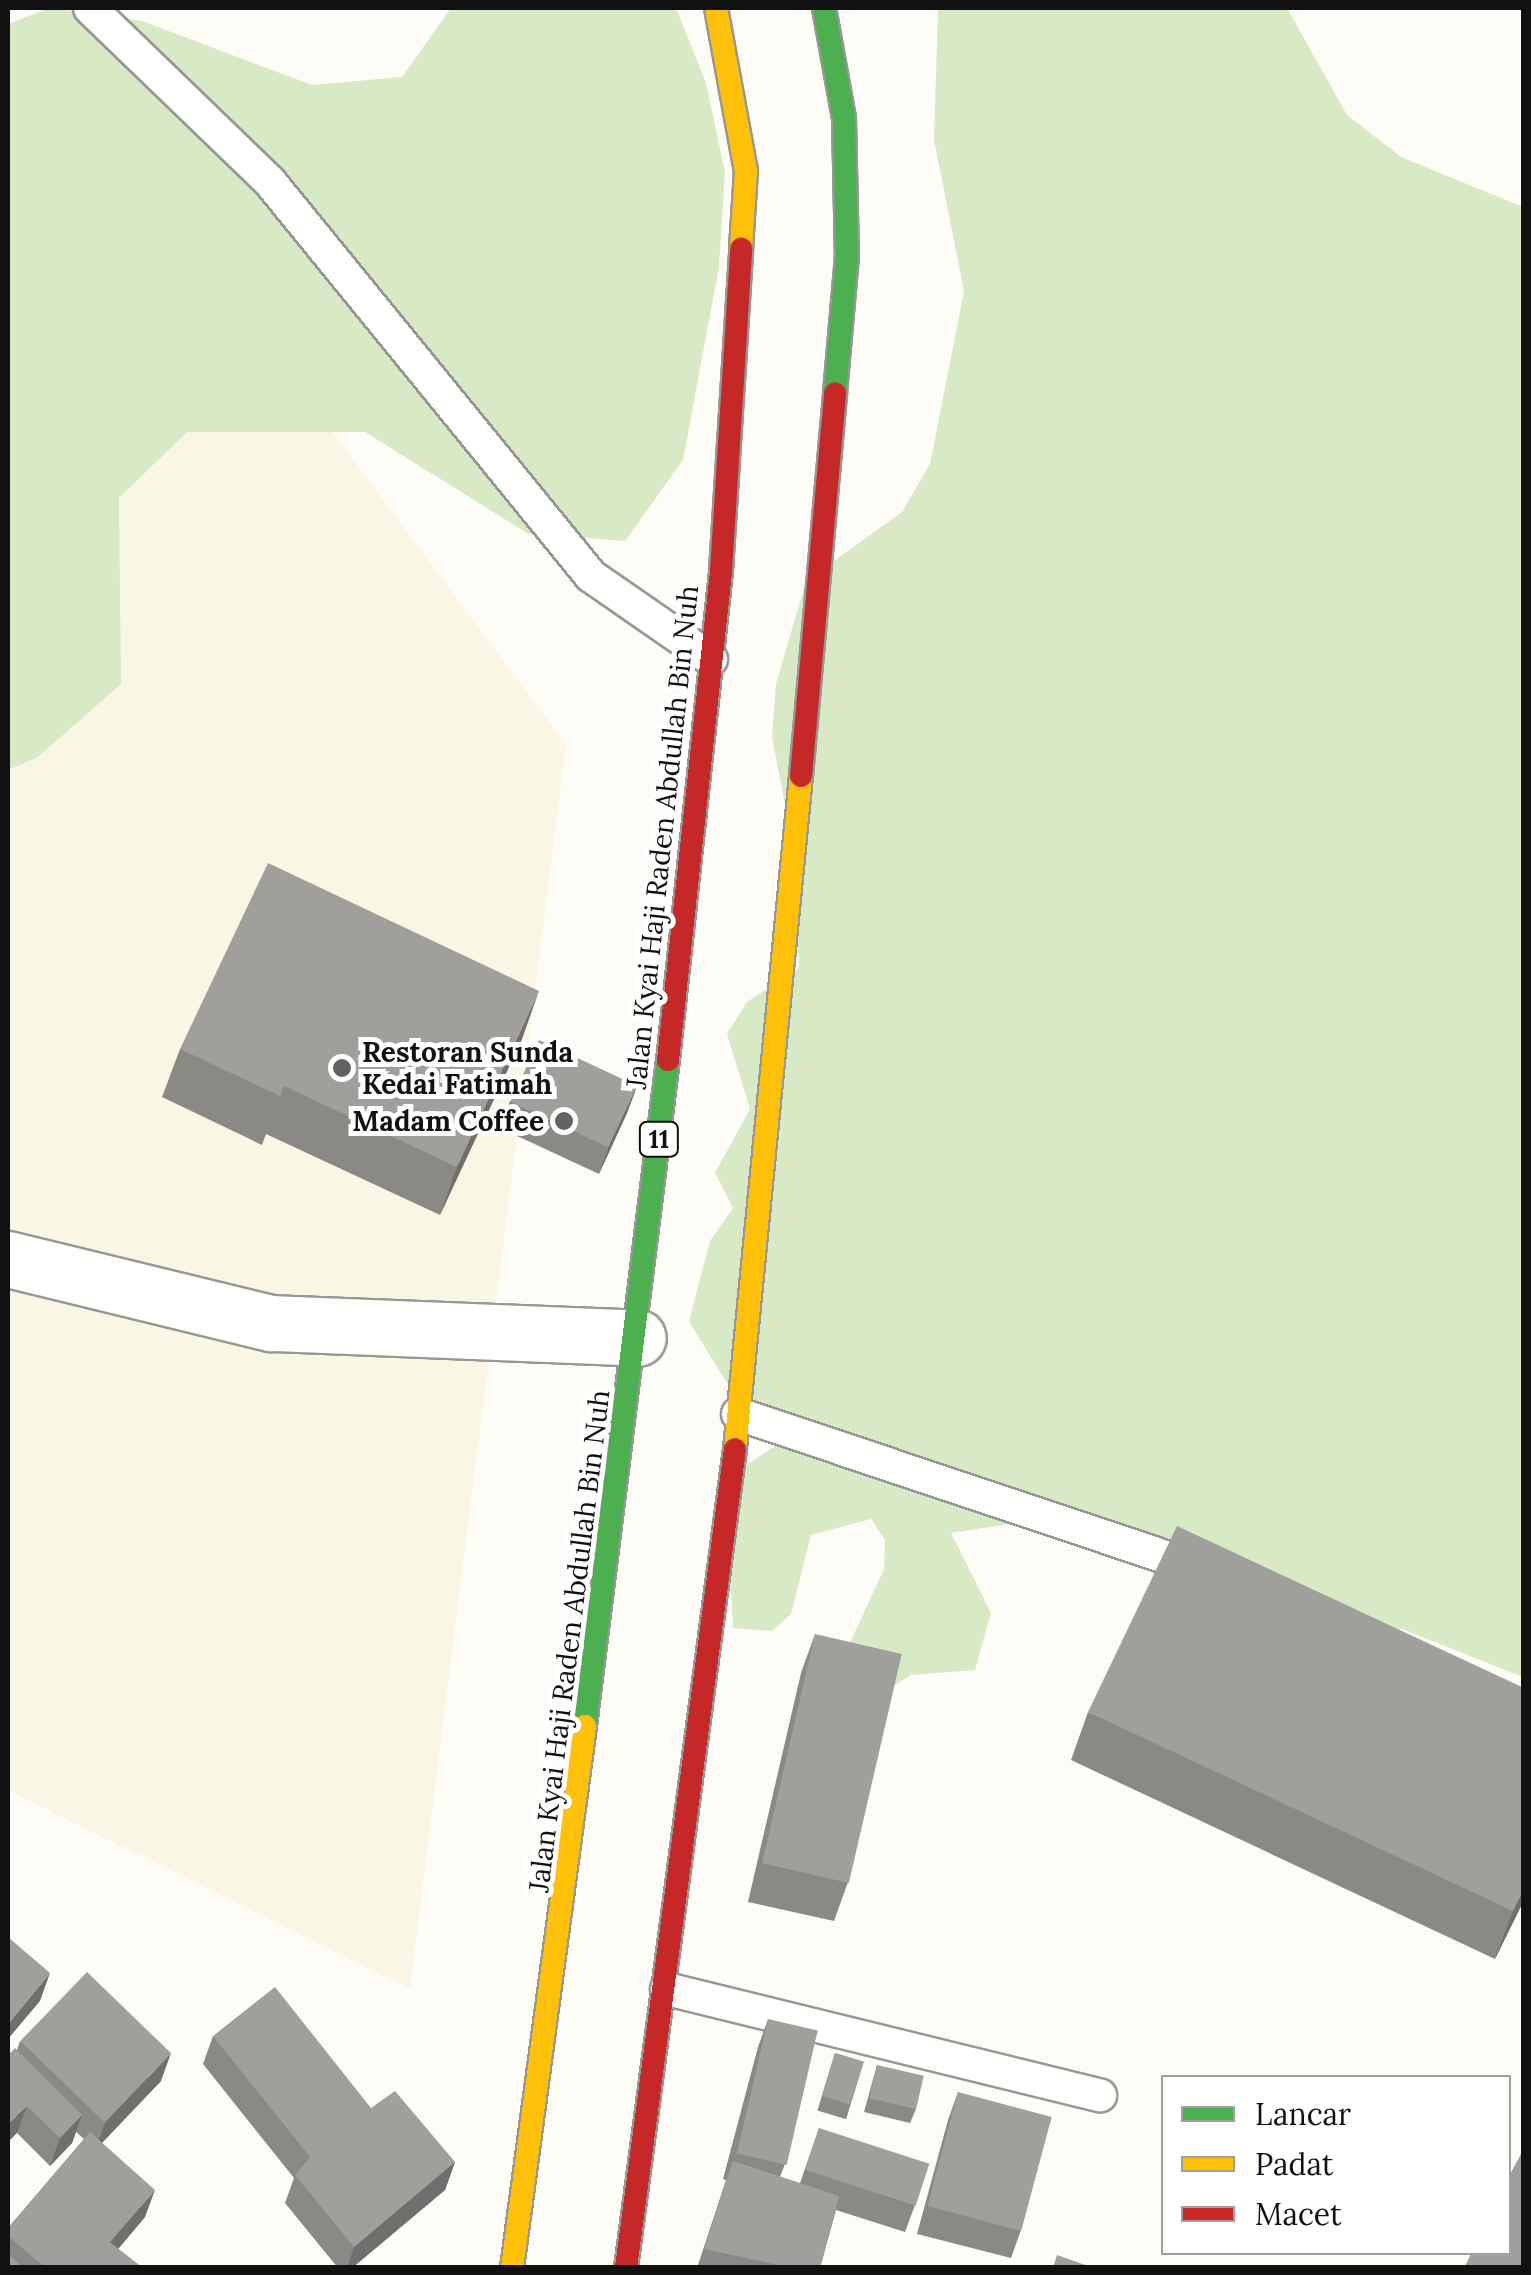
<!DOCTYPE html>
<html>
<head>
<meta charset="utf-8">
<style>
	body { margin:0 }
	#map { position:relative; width:1531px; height:2275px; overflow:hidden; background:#fdfcf7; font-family:Lora,serif }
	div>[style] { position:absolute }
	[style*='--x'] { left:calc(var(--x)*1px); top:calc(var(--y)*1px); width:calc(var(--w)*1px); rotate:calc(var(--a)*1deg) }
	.farmland>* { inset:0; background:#f9f7e4 }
	.forest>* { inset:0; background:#d8eac5 }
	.roads { filter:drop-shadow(2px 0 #979795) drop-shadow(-2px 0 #979795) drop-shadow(0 2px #979795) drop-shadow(0 -2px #979795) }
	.lane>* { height:32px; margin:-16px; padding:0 16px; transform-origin:16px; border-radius:16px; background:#fffffe }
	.street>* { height:55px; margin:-27.5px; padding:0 27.5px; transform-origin:27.5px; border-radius:27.5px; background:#fffffe }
	.fast>* { height:22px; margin:-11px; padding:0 11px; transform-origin:11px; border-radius:11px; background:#4caf50 }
	.slow>* { height:22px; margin:-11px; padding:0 11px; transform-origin:11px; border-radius:11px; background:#ffc107 }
	.jam>* { height:22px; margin:-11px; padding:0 11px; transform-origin:11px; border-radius:11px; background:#c62828 }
	.wall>* { inset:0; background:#8a8986; transform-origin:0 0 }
	.shaded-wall>* { inset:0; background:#716f6d }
	.building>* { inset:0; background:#a19f9c; transform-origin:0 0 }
	.dots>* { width:28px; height:28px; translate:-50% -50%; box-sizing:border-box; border:5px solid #fff; border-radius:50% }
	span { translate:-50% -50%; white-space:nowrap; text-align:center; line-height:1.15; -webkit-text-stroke:10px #fff; paint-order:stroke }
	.shield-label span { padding:2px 8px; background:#fff; border:2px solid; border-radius:8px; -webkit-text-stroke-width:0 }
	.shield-label { font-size:25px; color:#111; font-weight:700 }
	.street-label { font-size:28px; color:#111 }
	.poi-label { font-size:28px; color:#111; font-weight:700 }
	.left { translate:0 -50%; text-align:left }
	.right { translate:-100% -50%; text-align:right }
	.frame { position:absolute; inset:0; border:10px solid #111; pointer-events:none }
	.legend { position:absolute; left:1161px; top:2075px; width:350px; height:180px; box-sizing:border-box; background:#fff; border:2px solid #a0a0a0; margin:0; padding:12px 18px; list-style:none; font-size:30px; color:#111 }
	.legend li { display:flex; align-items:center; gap:20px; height:50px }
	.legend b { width:50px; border:2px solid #a0a0a0 }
</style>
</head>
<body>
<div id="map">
	<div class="farmland">
		<i style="clip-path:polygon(8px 71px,290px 375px,566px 744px,410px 1989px,8px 1790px)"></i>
	</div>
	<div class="forest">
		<i style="clip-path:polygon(50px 8px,142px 21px,312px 85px,402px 77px,451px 8px,676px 8px,706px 83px,725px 172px,719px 267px,683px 460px,625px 541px,527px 533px,365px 432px,187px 432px,119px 498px,121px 684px,38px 757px,8px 770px,8px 24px)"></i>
		<i style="clip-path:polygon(938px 8px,1287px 8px,1347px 115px,1401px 157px,1523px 207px,1523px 1677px,1402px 1629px,1335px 1626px,1187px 1585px,1086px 1512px,951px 1533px,991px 1613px,975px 1670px,911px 1675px,875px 1698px,842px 1660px,884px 1569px,885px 1540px,871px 1519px,811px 1535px,791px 1614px,772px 1631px,733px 1628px,725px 1479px,793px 1434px,726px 1382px,689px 1321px,710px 1241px,733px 1208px,715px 1173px,750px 1109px,727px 1034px,747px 1002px,799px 968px,793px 846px,772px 737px,776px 684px,806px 581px,902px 512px,930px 464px,964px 291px,934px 140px)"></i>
	</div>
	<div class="roads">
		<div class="lane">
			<i style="--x:90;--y:8;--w:250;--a:44"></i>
			<i style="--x:270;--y:182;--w:508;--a:50.83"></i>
			<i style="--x:591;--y:576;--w:146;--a:34.7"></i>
			<i style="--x:738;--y:1414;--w:491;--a:18.5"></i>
			<i style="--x:667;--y:1989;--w:446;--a:13.8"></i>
		</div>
		<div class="street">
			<i style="--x:8;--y:1259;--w:271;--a:13.7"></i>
			<i style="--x:271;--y:1323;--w:367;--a:2.3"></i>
		</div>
		<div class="fast">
			<i style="--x:824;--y:8;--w:112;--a:79.7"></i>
			<i style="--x:844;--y:118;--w:138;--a:88.8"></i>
			<i style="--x:847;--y:256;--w:139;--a:95"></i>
			<i style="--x:585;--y:1726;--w:671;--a:-82.9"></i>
		</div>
		<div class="slow">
			<i style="--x:716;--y:8;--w:166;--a:79.6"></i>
			<i style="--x:746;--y:171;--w:78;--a:93.7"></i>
			<i style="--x:735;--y:1449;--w:676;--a:-84.4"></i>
			<i style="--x:512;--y:2268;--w:547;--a:-82.33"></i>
		</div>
		<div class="jam">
			<i style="--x:801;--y:776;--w:384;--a:-84.9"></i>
			<i style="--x:668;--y:1060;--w:492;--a:-83.8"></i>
			<i style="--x:721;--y:571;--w:323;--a:-86.4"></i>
			<i style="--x:626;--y:2268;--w:826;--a:-82.42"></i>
		</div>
	</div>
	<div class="wall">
		<i style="clip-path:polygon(522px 1039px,440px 1215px,266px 1134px,262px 1145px,162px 1097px,180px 1049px)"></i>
		<i style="clip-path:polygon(637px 1086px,627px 1113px,599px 1174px,500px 1128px,510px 1101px)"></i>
		<i style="clip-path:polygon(815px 1634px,848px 1882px,834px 1921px,748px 1902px,801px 1673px)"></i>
		<i style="clip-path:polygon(1088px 1712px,1524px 1900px,1495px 1959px,1071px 1760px)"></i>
		<i style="clip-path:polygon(768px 2019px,785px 2164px,780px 2177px,800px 2183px,819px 2128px,915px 2205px,905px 2232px,836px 2210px,820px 2268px,697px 2268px,726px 2180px,723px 2179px,758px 2047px)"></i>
		<i style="clip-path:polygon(213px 2036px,371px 2108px,455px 2162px,445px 2190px,352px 2268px,338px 2268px,285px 2203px,294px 2178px,203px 2064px)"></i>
		<i style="clip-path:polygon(20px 2041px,161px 2081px,102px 2143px,145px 2217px,118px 2249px,139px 2265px,138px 2268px,8px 2268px,8px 2228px,84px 2139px,76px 2132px,72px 2143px,50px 2166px,17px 2133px,17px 2050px)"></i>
		<i style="left:835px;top:2053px;width:30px;height:60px;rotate:17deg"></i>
		<i style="clip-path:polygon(877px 2065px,916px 2109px,910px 2123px,864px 2112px)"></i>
		<i style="clip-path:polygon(958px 2092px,1021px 2230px,1011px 2258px,917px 2234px,948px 2120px)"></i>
	</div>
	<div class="shaded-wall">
		<i style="clip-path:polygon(539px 991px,522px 1039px,440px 1215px,457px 1167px)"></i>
		<i style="clip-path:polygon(637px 1086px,627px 1113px,599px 1174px,609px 1146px)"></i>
		<i style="clip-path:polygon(1524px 1888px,1524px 1900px,1495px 1959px,1513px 1911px)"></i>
		<i style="clip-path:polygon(50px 1973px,40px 2001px,8px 2039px,8px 2024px)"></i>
		<i style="clip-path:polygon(171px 2053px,161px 2081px,95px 2150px,105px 2123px)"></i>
		<i style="clip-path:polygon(27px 2106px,17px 2133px,8px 2142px,8px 2124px)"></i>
		<i style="clip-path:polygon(82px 2115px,72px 2143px,50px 2166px,60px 2138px)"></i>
		<i style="clip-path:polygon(455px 2162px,445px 2190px,352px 2268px,347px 2268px,354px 2247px)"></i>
		<i style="clip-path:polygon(155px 2190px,145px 2217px,102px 2268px,110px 2242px)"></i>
	</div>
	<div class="building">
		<i style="clip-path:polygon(268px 863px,539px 991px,457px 1167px,284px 1086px,280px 1096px,180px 1049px)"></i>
		<i style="left:539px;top:1040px;width:108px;height:68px;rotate:25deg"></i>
		<i style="clip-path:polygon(1177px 1526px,1524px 1688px,1524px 1888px,1513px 1911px,1088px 1712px)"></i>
		<i style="left:815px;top:1634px;width:89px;height:235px;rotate:13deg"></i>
		<i style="clip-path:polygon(8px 1937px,50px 1973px,8px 2024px)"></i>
		<i style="left:87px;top:1972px;width:117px;height:96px;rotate:44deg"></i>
		<i style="clip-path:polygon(275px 1987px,371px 2108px,395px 2091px,455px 2162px,354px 2247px,295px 2175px,310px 2157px,213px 2036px)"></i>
		<i style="left:768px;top:2019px;width:51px;height:138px;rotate:13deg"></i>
		<i style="clip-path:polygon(15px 2048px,82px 2115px,60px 2138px,27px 2106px,8px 2124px,8px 2055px)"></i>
		<i style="left:835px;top:2053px;width:30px;height:45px;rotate:17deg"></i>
		<i style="left:877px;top:2065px;width:48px;height:34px;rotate:13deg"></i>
		<i style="left:958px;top:2092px;width:97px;height:118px;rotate:15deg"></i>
		<i style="left:819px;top:2128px;width:116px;height:44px;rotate:18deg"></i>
		<i style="clip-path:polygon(90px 2132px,155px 2190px,110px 2242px,139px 2265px,137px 2268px,46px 2268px,8px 2236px,8px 2228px)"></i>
		<i style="clip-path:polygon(1521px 2154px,1524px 2155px,1524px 2268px,1464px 2268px,1472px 2252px,1508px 2252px,1508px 2178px)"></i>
		<i style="clip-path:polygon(733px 2161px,839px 2196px,820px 2268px,793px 2268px,704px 2249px)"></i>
		<i style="clip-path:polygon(8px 2254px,23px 2268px,8px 2268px)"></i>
		<i style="clip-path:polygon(1057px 2255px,1094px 2268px,1053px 2268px)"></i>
	</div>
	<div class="dots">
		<i style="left:342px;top:1068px;background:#646362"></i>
		<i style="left:564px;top:1121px;background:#646362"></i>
	</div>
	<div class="shield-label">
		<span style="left:659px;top:1139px">11</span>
	</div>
	<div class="street-label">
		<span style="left:662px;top:837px;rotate:-84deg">Jalan Kyai Haji Raden Abdullah Bin Nuh</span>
		<span style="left:569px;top:1641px;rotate:-83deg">Jalan Kyai Haji Raden Abdullah Bin Nuh</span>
	</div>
	<div class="poi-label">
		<span class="left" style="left:362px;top:1068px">Restoran Sunda<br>Kedai Fatimah</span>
		<span class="right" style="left:544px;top:1121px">Madam Coffee</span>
	</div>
	<div class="frame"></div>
	<ul class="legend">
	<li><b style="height:12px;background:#4caf50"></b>Lancar</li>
	<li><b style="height:12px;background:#ffc107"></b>Padat</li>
	<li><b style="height:12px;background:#c62828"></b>Macet</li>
	</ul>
</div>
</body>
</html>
